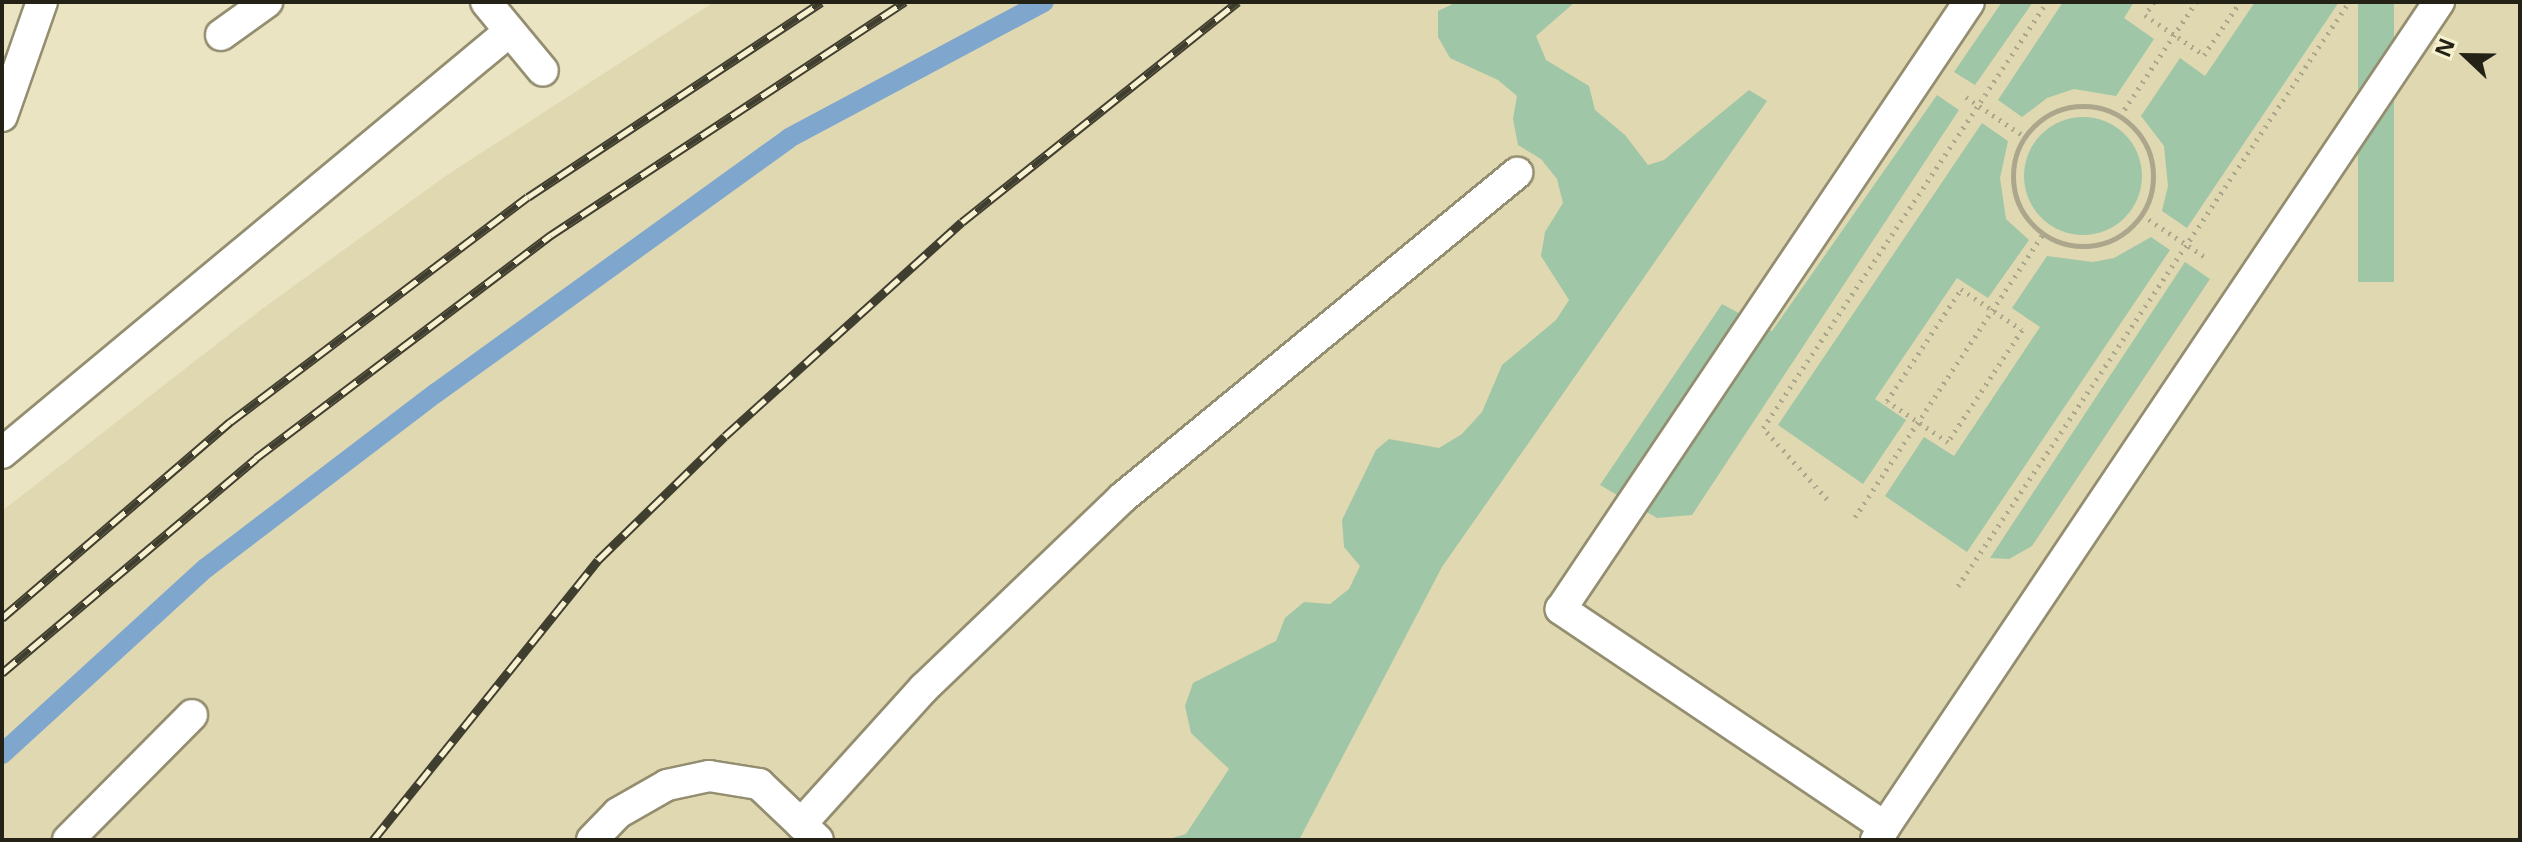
<!DOCTYPE html>
<html>
<head>
<meta charset="utf-8">
<style>
	body { margin:0 }
	#map { position:relative; width:2522px; height:842px; overflow:hidden; background:#eae4c3; font-family:"Open Sans",sans-serif }
	div>[style] { position:absolute }
	[style*='--x'] { left:calc(var(--x)*1px); top:calc(var(--y)*1px); width:calc(var(--w)*1px); rotate:calc(var(--a)*1deg) }
	.built>* { inset:0; background:#e0d8b1 }
	.green>* { inset:0; background:#9fc6a7; transform-origin:0 0 }
	.round { border-radius:50% }
	.stream>* { height:20px; margin:-10px; padding:0 10px; transform-origin:10px; border-radius:10px; background:#7fa7cd }
	.path>* { height:5px; margin-top:-2.5px; transform-origin:0; background:repeating-linear-gradient(90deg,#aba68c 0 2px,transparent 0 8px) }
	.path>.ring { margin:-2.5px; padding:0; box-sizing:content-box; background:none; border:5px solid #aba68c; border-radius:50% }
	.roads { filter:drop-shadow(2px 0 #948e70) drop-shadow(-2px 0 #948e70) drop-shadow(0 2px #948e70) drop-shadow(0 -2px #948e70) }
	.service>* { height:30px; margin:-15px; padding:0 15px; transform-origin:15px; border-radius:15px; background:#fff }
	.rail>* { height:9px; margin-top:-4.5px; transform-origin:0; background:repeating-linear-gradient(90deg,#f7f1d0 0 18px,#403e2f 0 36px); box-sizing:border-box; border-block:2px solid #403e2f }
	span { translate:-50% -50%; white-space:nowrap; text-align:center; line-height:1.15; -webkit-text-stroke:6px #f7f1d0; paint-order:stroke }
	.frame { position:absolute; inset:0; border:4px solid #242216; pointer-events:none }
	.north { position:absolute; left:2426px; top:16px; width:80px; height:80px; -webkit-text-stroke:6px #f7f1d0; paint-order:stroke; rotate:292deg; font-size:22px; font-weight:700; line-height:32px; text-align:center; color:#242216 }
	.north::after { content:''; display:block; margin:auto; width:28px; height:36px; background:#242216; clip-path:polygon(50% 0,100% 100%,50% 72%,0 100%) }
</style>
</head>
<body>
<div id="map">
	<div class="built">
		<i style="clip-path:polygon(714px 2px,2520px 2px,2520px 840px,2px 840px,2px 511px,262px 309px,447px 175px)"></i>
	</div>
	<div class="green">
		<i style="clip-path:polygon(1457px 2px,1575px 2px,1536px 36px,1546px 60px,1589px 86px,1595px 110px,1625px 135px,1648px 165px,1664px 160px,1749px 90px,1767px 101px,1442px 567px,1299px 840px,1166px 840px,1186px 834px,1229px 769px,1191px 733px,1185px 706px,1193px 683px,1276px 641px,1285px 618px,1304px 602px,1330px 604px,1349px 589px,1360px 566px,1344px 547px,1342px 520px,1376px 450px,1389px 439px,1439px 448px,1462px 434px,1482px 412px,1502px 365px,1556px 320px,1569px 300px,1541px 256px,1545px 232px,1563px 203px,1557px 179px,1541px 159px,1518px 145px,1513px 119px,1517px 96px,1498px 80px,1450px 58px,1438px 37px,1438px 11px)"></i>
		<i style="clip-path:polygon(2002px 2px,2033px 2px,1975px 85px,1954px 72px)"></i>
		<i style="clip-path:polygon(2063px 2px,2134px 2px,2124px 18px,2154px 39px,2116px 96px,2074px 89px,2047px 98px,2022px 117px,1998px 100px)"></i>
		<i style="clip-path:polygon(2255px 2px,2339px 2px,2187px 228px,2162px 211px,2168px 186px,2164px 146px,2141px 116px,2180px 58px,2205px 76px)"></i>
		<i style="left:2358px;top:2px;width:36px;height:280px"></i>
		<i style="clip-path:polygon(1937px 95px,1959px 110px,1692px 515px,1657px 518px,1600px 485px,1722px 304px,1772px 331px)"></i>
		<i class="round" style="left:2024px;top:117px;width:118px;height:118px"></i>
		<i style="clip-path:polygon(1982px 123px,2008px 141px,2000px 178px,2006px 219px,2029px 240px,1988px 298px,1957px 278px,1875px 399px,1906px 420px,1863px 484px,1778px 425px)"></i>
		<i style="clip-path:polygon(2151px 237px,2170px 250px,1967px 552px,1885px 496px,1924px 437px,1954px 456px,2040px 327px,2012px 308px,2047px 256px,2093px 262px,2114px 258px)"></i>
		<i style="clip-path:polygon(2185px 262px,2210px 279px,2032px 546px,2009px 559px,1990px 558px)"></i>
	</div>
	<div class="stream">
		<i style="--x:2;--y:754;--w:276;--a:-42.4"></i>
		<i style="--x:206;--y:568;--w:289;--a:-37.3"></i>
		<i style="--x:436;--y:393;--w:435;--a:-35.8"></i>
		<i style="--x:789;--y:138;--w:289;--a:-28.1"></i>
	</div>
	<div class="path">
		<i style="--x:2154;--y:2;--w:16;--a:125"></i>
		<i style="--x:2145;--y:15;--w:71;--a:34.1"></i>
		<i style="--x:2204;--y:55;--w:64;--a:-55.8"></i>
		<i style="--x:1966;--y:97;--w:71;--a:34.1"></i>
		<i class="ring" style="left:2013px;top:106px;width:135px;height:135px"></i>
		<i style="--x:2120;--y:116;--w:137;--a:-56.3"></i>
		<i style="--x:2142;--y:215;--w:79;--a:33.7"></i>
		<i style="--x:1961;--y:289;--w:73;--a:33.9"></i>
		<i style="--x:2022;--y:330;--w:134;--a:123.5"></i>
		<i style="--x:1948;--y:442;--w:73;--a:-146.1"></i>
		<i style="--x:1887;--y:401;--w:134;--a:-56.5"></i>
		<i style="--x:1827;--y:499;--w:96;--a:-132"></i>
		<i style="--x:1763;--y:428;--w:512;--a:-56.31"></i>
		<i style="--x:1855;--y:517;--w:340;--a:-56.4"></i>
		<i style="--x:1958;--y:586;--w:703;--a:-56.2"></i>
	</div>
	<div class="roads">
		<div class="service">
			<i style="--x:486;--y:2;--w:89;--a:50.4"></i>
			<i style="--x:221;--y:35;--w:57;--a:-35.7"></i>
			<i style="--x:2;--y:116;--w:121;--a:-70.7"></i>
			<i style="--x:2;--y:453;--w:660;--a:-39.72"></i>
			<i style="--x:801;--y:824;--w:183;--a:-47.9"></i>
			<i style="--x:924;--y:688;--w:274;--a:-43.8"></i>
			<i style="--x:1122;--y:498;--w:512;--a:-39.45"></i>
			<i style="--x:1885;--y:827;--w:391;--a:-146.1"></i>
			<i style="--x:1561;--y:609;--w:731;--a:-56.09"></i>
			<i style="--x:68;--y:840;--w:176;--a:-45.2"></i>
			<i style="--x:592;--y:840;--w:37;--a:-46"></i>
			<i style="--x:618;--y:813;--w:56;--a:-29.7"></i>
			<i style="--x:667;--y:785;--w:43;--a:-12.1"></i>
			<i style="--x:709;--y:776;--w:51;--a:9.1"></i>
			<i style="--x:759;--y:784;--w:81;--a:43.5"></i>
			<i style="--x:1876;--y:840;--w:1010;--a:-56.11"></i>
		</div>
	</div>
	<div class="rail">
		<i style="--x:2;--y:618;--w:301;--a:-40.7"></i>
		<i style="--x:230;--y:422;--w:373;--a:-37.1"></i>
		<i style="--x:528;--y:197;--w:352;--a:-33.6"></i>
		<i style="--x:2;--y:673;--w:333;--a:-40.2"></i>
		<i style="--x:256;--y:458;--w:370;--a:-37.1"></i>
		<i style="--x:551;--y:235;--w:424;--a:-33.4"></i>
		<i style="--x:373;--y:840;--w:359;--a:-51.2"></i>
		<i style="--x:598;--y:560;--w:177;--a:-44.3"></i>
		<i style="--x:725;--y:436;--w:319;--a:-42.1"></i>
		<i style="--x:962;--y:222;--w:353;--a:-38.6"></i>
	</div>
	<div class="frame"></div>
	<div class="north">N</div>
</div>
</body>
</html>
